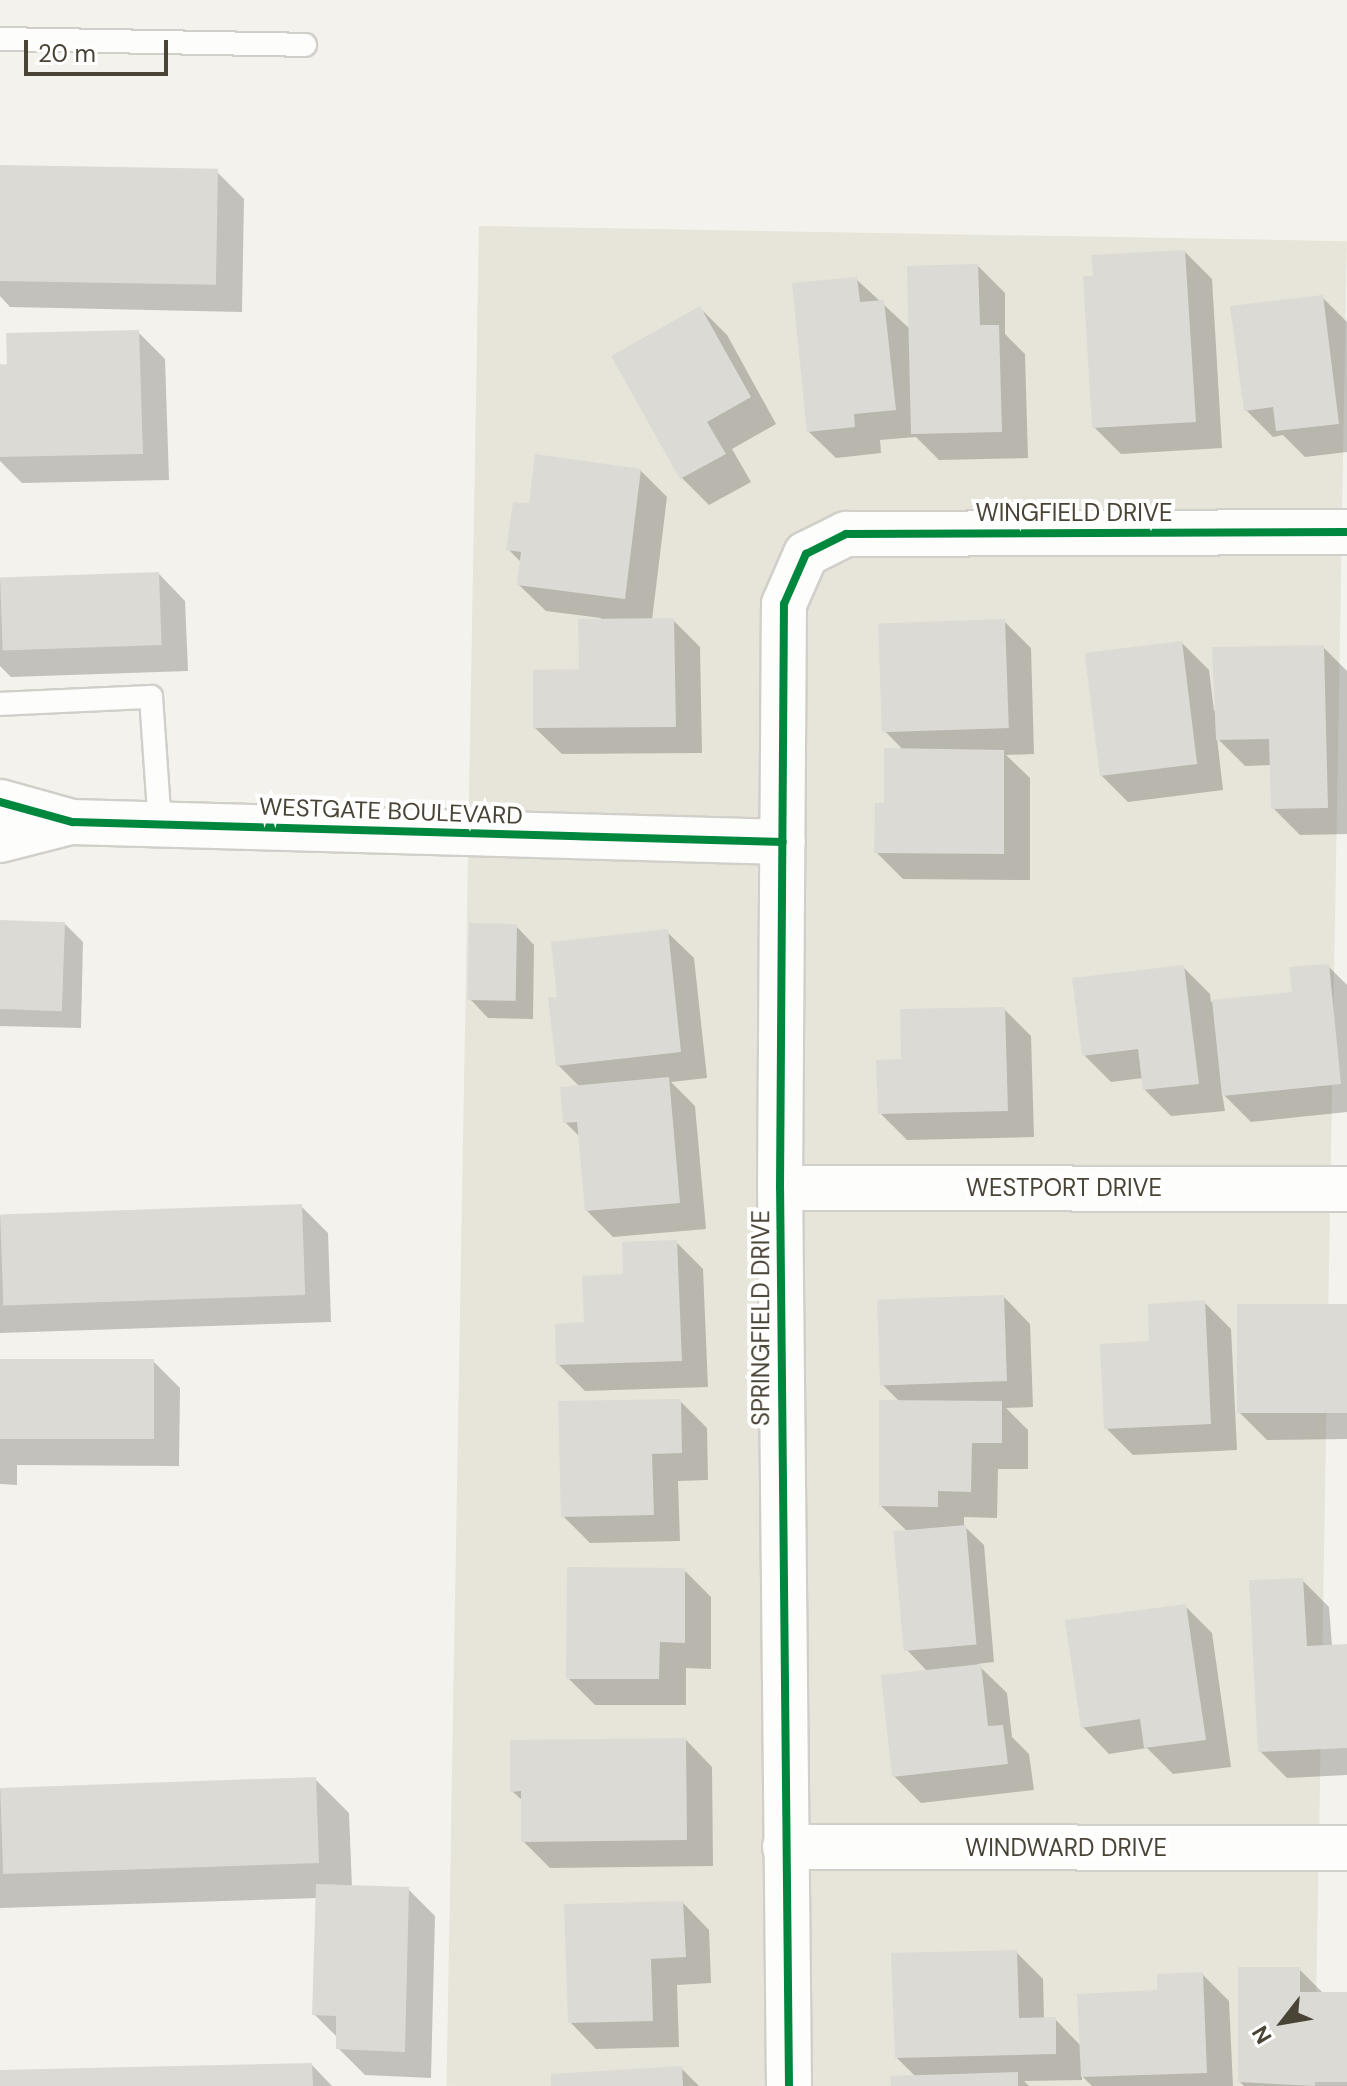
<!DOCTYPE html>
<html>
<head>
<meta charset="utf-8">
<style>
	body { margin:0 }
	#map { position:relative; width:1347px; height:2086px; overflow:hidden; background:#f3f2ec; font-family:"DM Sans",sans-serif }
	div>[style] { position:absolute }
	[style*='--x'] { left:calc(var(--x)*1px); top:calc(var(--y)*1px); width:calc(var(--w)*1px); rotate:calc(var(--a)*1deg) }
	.residential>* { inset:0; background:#e7e4d9; transform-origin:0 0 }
	.shadow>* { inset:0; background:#0003 }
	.building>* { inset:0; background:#dcdad4; transform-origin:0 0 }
	.roads { filter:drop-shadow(2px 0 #d1cfc9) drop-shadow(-2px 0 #d1cfc9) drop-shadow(0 2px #d1cfc9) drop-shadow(0 -2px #d1cfc9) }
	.service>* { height:22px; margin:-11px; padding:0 11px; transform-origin:11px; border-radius:11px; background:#fdfdfc }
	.minor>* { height:44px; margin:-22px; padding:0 22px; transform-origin:22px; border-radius:22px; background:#fdfdfc }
	.cycleway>* { height:8px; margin:-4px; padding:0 4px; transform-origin:4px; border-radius:4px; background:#00873e }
	span { translate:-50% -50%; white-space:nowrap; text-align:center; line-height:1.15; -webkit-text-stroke:8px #fff; paint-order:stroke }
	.street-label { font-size:24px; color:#4a4436 }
	.north { position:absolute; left:1243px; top:1982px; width:80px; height:80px; -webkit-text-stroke:6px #fff; paint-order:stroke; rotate:239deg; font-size:22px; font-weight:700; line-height:32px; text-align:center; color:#4a4436 }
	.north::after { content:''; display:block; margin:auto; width:28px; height:36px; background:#4a4436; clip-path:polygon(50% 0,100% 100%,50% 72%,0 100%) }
	.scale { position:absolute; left:24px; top:40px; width:144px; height:36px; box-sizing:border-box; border:4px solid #4a4436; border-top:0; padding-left:10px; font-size:24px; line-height:28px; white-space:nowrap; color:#4a4436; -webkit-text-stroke:6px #fff; paint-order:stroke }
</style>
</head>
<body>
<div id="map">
	<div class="residential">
		<i style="left:479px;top:226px;width:868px;height:1860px;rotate:1deg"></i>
	</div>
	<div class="shadow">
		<i style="clip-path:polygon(0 167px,217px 172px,244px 199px,242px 312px,10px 307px,0 296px)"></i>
		<i style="clip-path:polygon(1185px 252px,1212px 279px,1222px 448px,1121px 454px,1094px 427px,1095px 278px)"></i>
		<i style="clip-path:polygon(978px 266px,1005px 293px,1005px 334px,1025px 354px,1028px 458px,939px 460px,916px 437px,880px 440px,881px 453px,836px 458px,809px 432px,856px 279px,910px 329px)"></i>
		<i style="clip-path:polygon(1322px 297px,1347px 322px,1347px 452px,1305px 457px,1283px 435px,1273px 437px,1246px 410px)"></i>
		<i style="clip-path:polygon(700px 308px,727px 335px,776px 424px,732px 449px,751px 482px,709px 505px,682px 478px,614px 357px)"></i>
		<i style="clip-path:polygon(138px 332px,165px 359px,169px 480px,22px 483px,0 461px,0 366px)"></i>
		<i style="clip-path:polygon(640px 470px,667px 497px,652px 620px,673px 620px,700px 647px,702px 753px,562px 754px,535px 728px,581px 671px,601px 618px,546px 611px,519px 585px,522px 563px,509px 550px,530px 506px)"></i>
		<i style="clip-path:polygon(159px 574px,185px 601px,188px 671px,11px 677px,0 666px,0 579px)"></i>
		<i style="clip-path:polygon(1004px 621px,1031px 648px,1034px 754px,1006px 755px,1030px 778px,1030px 880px,903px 879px,876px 852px,904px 751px,884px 730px)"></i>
		<i style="clip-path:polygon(1182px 643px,1209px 670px,1214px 711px,1323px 647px,1347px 671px,1347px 834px,1300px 835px,1273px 808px,1272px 765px,1245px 766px,1217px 738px,1223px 790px,1128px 802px,1101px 775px)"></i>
		<i style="clip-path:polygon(0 922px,65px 924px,83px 942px,81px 1028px,0 1026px)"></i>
		<i style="clip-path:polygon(516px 926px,534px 945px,533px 1019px,488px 1018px,470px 999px)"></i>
		<i style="clip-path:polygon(667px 932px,694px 958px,707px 1078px,671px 1082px,695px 1106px,706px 1229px,613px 1237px,586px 1210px,580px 1137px,565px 1122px,580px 1087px,558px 1065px)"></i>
		<i style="clip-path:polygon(1328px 966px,1347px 985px,1347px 1112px,1251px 1122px,1222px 1093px,1225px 1111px,1171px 1116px,1145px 1090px,1143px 1078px,1111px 1082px,1084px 1055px,1183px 967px,1210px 994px,1211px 1002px,1294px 994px)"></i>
		<i style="clip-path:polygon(1004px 1009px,1031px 1036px,1034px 1137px,907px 1140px,880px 1113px,903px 1061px)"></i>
		<i style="clip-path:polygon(301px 1206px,328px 1233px,331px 1322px,0 1333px,0 1216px)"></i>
		<i style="clip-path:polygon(676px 1242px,703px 1269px,708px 1387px,585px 1391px,558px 1364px,625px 1276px)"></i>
		<i style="clip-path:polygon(1004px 1297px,1030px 1324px,1033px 1407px,1006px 1408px,1028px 1430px,1028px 1469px,998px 1469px,997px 1518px,964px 1517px,964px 1526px,984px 1545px,994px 1662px,977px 1664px,1007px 1693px,1012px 1737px,1029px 1754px,1034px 1790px,921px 1803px,894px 1776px,928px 1672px,907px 1650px,908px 1532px,881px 1506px,901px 1403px,881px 1383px)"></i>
		<i style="clip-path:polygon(1204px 1302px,1231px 1329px,1237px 1450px,1133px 1455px,1106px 1428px,1152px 1343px)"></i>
		<i style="clip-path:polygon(1347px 1306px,1347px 1439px,1267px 1440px,1240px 1413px)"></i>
		<i style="clip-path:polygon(0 1361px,153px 1361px,180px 1388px,179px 1466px,17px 1465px,17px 1485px,0 1484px)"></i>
		<i style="clip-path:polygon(680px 1401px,707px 1428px,708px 1480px,678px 1481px,680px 1541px,590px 1543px,563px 1516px)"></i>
		<i style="clip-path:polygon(684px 1570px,711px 1597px,711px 1669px,686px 1668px,686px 1705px,595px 1705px,568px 1678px)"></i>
		<i style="clip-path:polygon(1302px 1580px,1329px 1607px,1332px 1646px,1347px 1646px,1347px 1775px,1287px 1778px,1260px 1751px)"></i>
		<i style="clip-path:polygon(1185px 1606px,1212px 1633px,1231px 1767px,1173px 1774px,1147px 1748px,1109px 1754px,1083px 1727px)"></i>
		<i style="clip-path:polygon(686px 1740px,712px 1767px,713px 1866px,550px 1868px,523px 1841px,523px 1801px,512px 1791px)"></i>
		<i style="clip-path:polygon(315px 1779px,349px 1813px,352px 1887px,408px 1889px,435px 1916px,431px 2078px,365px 2075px,338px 2048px,338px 2038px,314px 2014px,318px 1898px,0 1908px,0 1789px)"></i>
		<i style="clip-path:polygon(683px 1903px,709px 1930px,711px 1983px,677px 1985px,679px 2047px,596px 2049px,570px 2022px)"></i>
		<i style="clip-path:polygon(1016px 1952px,1043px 1979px,1044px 2019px,1055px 2019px,1081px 2046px,1159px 1992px,1202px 1974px,1229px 2001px,1233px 2086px,1092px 2086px,1082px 2076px,1082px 2080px,1024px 2081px,1029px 2086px,893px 2086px,916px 2077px,897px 2058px)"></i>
		<i style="clip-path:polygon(1299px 1969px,1324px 1994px,1347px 1994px,1347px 2086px,1244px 2086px,1240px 2082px)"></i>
		<i style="clip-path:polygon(312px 2065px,332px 2086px,0 2086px,0 2072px)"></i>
		<i style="clip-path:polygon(681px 2068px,699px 2086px,553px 2086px)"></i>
	</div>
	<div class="building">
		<i style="left:0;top:165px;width:218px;height:116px;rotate:1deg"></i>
		<i style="clip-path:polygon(1185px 250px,1196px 422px,1092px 428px,1083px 276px,1093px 276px,1091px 255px)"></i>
		<i style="clip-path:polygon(978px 264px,980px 325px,999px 325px,1002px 432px,911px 434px,907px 266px)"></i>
		<i style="clip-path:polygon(857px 277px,860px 302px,884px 300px,896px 410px,854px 414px,855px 427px,807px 432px,792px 283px)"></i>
		<i style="clip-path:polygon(1323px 295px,1339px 424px,1276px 431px,1273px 407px,1244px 411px,1230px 306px)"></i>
		<i style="clip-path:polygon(700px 306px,751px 397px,707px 422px,726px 454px,680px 479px,611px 356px)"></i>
		<i style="clip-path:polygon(139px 330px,143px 454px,0 457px,0 364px,7px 365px,6px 333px)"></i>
		<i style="clip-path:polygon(535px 454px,641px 469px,625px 599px,517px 585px,521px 552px,506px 550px,513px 502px,529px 503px)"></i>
		<i style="left:159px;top:572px;width:73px;height:159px;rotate:88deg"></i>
		<i style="clip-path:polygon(674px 618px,676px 727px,533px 728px,533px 670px,579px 669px,578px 619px)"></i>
		<i style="left:1005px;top:619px;width:109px;height:127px;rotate:88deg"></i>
		<i style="left:1182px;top:641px;width:124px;height:98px;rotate:83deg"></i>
		<i style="clip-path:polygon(1324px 645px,1328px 808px,1271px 809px,1269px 739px,1216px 740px,1212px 647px)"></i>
		<i style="clip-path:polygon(884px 748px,1004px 750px,1004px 854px,874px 853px,875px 803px,884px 803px)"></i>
		<i style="left:0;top:920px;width:65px;height:89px;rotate:2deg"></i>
		<i style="left:469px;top:923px;width:48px;height:77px;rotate:1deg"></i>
		<i style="clip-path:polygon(668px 929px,681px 1052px,556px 1066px,548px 997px,557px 997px,551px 942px)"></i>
		<i style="clip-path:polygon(1329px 964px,1341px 1084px,1222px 1096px,1212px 1000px,1292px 992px,1289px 967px)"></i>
		<i style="clip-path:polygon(1184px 965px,1199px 1084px,1143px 1090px,1138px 1049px,1082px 1056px,1072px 978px)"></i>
		<i style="clip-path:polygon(1005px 1007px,1008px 1111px,878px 1114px,876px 1060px,901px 1059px,900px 1009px)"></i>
		<i style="clip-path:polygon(669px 1077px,680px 1203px,585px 1211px,577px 1122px,563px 1123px,560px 1087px)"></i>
		<i style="left:302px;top:1204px;width:91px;height:302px;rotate:88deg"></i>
		<i style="clip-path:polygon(677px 1240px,682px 1361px,556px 1365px,555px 1324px,584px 1322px,582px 1276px,623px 1274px,622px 1242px)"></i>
		<i style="left:1004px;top:1295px;width:86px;height:127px;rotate:88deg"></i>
		<i style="clip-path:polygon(1205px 1300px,1211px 1424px,1104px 1429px,1100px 1344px,1149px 1341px,1148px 1304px)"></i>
		<i style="left:1347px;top:1304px;width:109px;height:110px;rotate:90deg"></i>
		<i style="left:0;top:1359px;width:154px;height:80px"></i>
		<i style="clip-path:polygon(681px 1399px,682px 1453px,652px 1454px,654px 1515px,561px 1517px,558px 1401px)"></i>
		<i style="clip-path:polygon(879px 1400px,1002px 1401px,1002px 1443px,972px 1443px,971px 1492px,938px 1491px,938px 1507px,879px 1506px)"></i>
		<i style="left:966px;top:1525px;width:120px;height:73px;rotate:85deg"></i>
		<i style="clip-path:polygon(567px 1567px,685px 1568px,685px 1643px,660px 1642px,659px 1679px,566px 1679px)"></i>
		<i style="clip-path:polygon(1303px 1578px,1307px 1646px,1347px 1644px,1347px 1748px,1258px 1752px,1249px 1580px)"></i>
		<i style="clip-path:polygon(1186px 1604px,1206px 1740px,1144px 1748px,1140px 1719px,1081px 1728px,1065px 1620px)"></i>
		<i style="clip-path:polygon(981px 1664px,988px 1726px,1003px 1725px,1008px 1764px,892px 1777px,881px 1675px)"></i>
		<i style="clip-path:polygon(686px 1738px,687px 1840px,521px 1842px,521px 1791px,510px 1792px,510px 1740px)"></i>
		<i style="left:316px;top:1777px;width:86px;height:316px;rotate:88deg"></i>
		<i style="clip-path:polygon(316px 1884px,409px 1887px,405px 2052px,336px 2049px,336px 2016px,312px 2015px)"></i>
		<i style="clip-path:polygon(683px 1901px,686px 1957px,651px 1959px,653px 2021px,568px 2023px,564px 1904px)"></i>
		<i style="clip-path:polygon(1017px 1950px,1019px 2018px,1056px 2017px,1056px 2054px,895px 2058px,891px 1953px)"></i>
		<i style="clip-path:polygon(1238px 1967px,1300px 1967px,1300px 1992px,1347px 1992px,1347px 2082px,1315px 2082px,1315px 2086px,1238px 2082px)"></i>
		<i style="clip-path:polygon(1203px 1972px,1207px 2073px,1081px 2077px,1077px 1994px,1157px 1990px,1157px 1974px)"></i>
		<i style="clip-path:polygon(312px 2063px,313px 2086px,0 2086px,0 2070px)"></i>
		<i style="clip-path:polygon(682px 2066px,683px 2086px,551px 2086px,551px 2074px)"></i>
		<i style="clip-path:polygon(1018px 2072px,1018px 2086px,891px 2086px,890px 2076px)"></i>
	</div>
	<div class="roads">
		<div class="service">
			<i style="--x:0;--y:39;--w:305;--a:1.1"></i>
			<i style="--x:0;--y:704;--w:151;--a:-2.7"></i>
			<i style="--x:151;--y:697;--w:128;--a:86"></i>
		</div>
		<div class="minor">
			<i style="--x:0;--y:802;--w:75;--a:15.5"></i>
			<i style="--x:72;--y:822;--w:711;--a:1.61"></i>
			<i style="--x:0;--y:840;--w:72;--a:-14.4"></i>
			<i style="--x:780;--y:1188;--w:567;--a:0.1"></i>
			<i style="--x:785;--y:1847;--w:562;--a:0.1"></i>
			<i style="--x:789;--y:2086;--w:898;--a:-90.57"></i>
			<i style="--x:780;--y:1188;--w:584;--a:-89.61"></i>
			<i style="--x:784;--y:604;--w:55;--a:-66.3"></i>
			<i style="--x:806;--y:554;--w:45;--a:-26.6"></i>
			<i style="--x:846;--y:534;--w:501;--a:-0.23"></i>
		</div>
	</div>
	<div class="cycleway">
		<i style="--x:0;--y:802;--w:75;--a:15.5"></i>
		<i style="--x:72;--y:822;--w:711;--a:1.61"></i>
		<i style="--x:789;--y:2086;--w:898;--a:-90.57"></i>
		<i style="--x:780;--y:1188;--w:584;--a:-89.61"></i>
		<i style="--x:784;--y:604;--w:55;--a:-66.3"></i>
		<i style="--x:806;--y:554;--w:45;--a:-26.6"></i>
		<i style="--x:846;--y:534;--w:501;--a:-0.23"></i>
	</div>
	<div class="street-label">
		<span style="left:1074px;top:513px">WINGFIELD DRIVE</span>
		<span style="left:391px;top:811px;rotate:2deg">WESTGATE BOULEVARD</span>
		<span style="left:1064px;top:1188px">WESTPORT DRIVE</span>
		<span style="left:761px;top:1318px;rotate:-90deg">SPRINGFIELD DRIVE</span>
		<span style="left:1066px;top:1848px">WINDWARD DRIVE</span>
	</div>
	<div class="north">N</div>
	<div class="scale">20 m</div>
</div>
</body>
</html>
